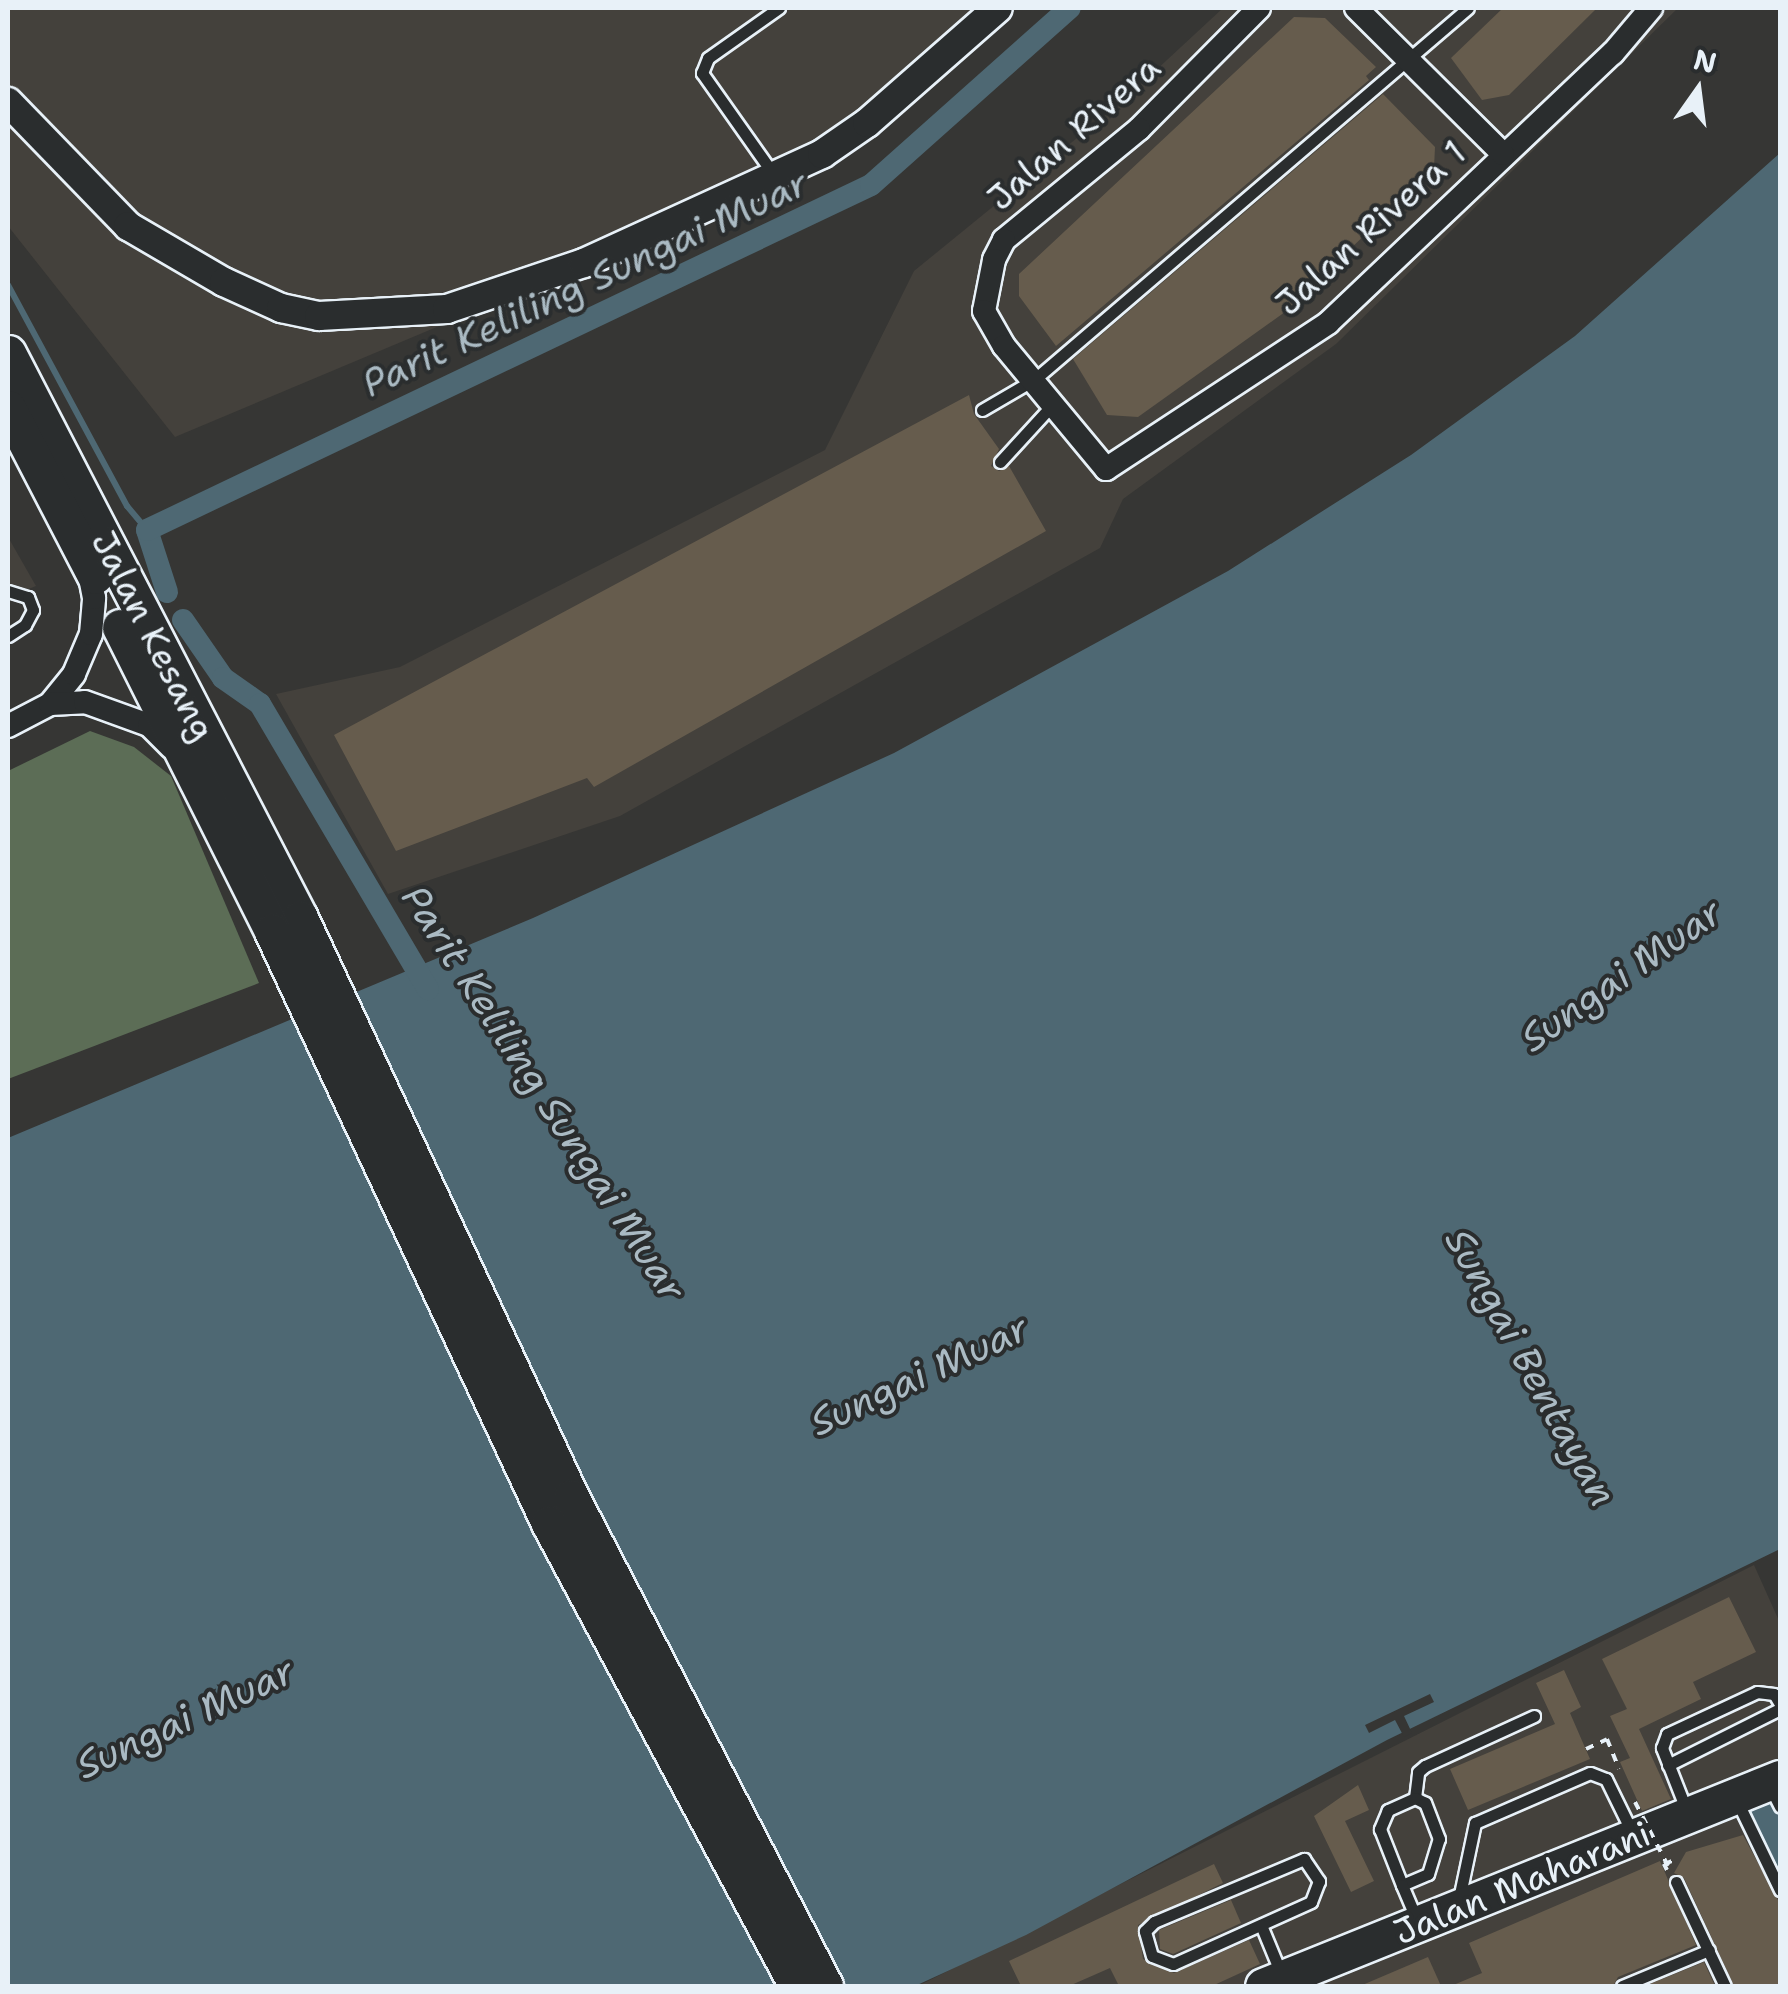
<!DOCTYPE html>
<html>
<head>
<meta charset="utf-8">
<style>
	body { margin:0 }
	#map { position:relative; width:1788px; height:1994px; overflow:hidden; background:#363634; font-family:"Shantell Sans",sans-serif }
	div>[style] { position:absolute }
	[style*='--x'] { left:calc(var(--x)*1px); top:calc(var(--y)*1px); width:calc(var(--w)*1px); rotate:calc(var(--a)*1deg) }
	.built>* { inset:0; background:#44413c }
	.green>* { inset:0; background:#5c6d56 }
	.water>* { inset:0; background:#4e6873 }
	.pier>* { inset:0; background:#363634 }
	.stream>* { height:6px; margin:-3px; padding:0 3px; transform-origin:3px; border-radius:3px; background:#4e6873 }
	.canal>* { height:22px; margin:-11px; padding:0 11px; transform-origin:11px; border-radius:11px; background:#4e6873 }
	.river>* { height:38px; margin:-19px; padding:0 19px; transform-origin:19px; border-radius:19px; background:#4e6873 }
	.building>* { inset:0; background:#665c4d }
	.path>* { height:4px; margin-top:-2px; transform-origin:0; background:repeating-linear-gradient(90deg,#e8f1f8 0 8px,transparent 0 16px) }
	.roads { filter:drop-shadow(2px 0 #e8f1f8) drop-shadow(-2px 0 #e8f1f8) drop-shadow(0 2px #e8f1f8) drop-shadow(0 -2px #e8f1f8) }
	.service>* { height:11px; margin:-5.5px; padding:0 5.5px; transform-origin:5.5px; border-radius:5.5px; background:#2a2d2e }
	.minor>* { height:22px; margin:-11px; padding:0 11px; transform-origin:11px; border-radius:11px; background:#2a2d2e }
	.tertiary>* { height:28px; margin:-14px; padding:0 14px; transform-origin:14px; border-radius:14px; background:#2a2d2e }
	.primary>* { height:35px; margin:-17.5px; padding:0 17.5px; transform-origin:17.5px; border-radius:17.5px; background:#2a2d2e }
	.path-bridge>* { height:4px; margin-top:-2px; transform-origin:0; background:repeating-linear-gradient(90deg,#e8f1f8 0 8px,transparent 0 16px) }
	span { translate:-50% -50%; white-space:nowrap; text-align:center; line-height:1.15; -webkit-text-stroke:8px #2a2d2e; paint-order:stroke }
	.street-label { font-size:35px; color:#e8f1f8 }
	.water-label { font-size:38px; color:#aabac3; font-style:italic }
	.frame { position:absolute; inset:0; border:10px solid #e8f1f8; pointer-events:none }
	.north { position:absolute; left:1648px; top:40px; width:100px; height:100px; -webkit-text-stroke:8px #2a2d2e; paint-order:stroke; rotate:14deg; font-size:28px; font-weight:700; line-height:40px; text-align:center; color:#e8f1f8 }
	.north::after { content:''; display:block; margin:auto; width:35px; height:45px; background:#e8f1f8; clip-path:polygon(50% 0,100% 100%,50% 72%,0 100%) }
</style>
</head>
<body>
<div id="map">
	<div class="built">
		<i style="clip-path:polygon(8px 8px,1017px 8px,849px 154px,175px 437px,8px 226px)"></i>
		<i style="clip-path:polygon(1223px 8px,1678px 8px,1336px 344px,1123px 499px,1100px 548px,620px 816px,388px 894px,276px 694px,400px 667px,825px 450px,914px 271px,1126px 98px)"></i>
		<i style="clip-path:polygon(8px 537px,36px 586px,8px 597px)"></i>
		<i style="clip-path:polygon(1754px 1565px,1780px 1623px,1780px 1808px,1746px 1826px,1780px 1889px,1780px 1986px,918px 1986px)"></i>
	</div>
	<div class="green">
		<i style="clip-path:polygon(90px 731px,134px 747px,171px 776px,259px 983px,8px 1079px,8px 771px)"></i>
	</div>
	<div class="water">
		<i style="clip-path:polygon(1780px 153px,1780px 1549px,1387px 1740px,1026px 1935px,915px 1986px,8px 1986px,8px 1138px,533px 918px,894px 753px,1228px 571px,1411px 455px,1575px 336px)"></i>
	</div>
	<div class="pier">
		<i style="clip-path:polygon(1430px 1694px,1434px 1702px,1404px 1716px,1412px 1733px,1404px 1737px,1395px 1720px,1369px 1733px,1365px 1725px)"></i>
	</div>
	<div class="stream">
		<i style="--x:8;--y:285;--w:251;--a:61.7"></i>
		<i style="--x:127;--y:506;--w:31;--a:50"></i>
	</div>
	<div class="canal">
		<i style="--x:167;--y:592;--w:65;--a:-107.9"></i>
		<i style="--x:147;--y:530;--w:802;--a:-25.48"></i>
		<i style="--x:871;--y:185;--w:266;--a:-41.7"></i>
		<i style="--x:183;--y:620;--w:70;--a:55.4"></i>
		<i style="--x:223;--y:678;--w:45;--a:35.1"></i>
		<i style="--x:260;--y:704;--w:331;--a:59.5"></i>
	</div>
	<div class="river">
		<i style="--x:1761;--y:1814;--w:40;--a:62"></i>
	</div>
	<div class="building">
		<i style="clip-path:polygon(1503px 8px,1597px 8px,1509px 95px,1482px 100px,1451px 58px)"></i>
		<i style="clip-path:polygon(1294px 17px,1325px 18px,1376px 67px,1366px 76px,1369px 80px,1056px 346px,1019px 296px,1019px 274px)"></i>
		<i style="clip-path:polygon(1383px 94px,1435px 147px,1434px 168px,1285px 312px,1138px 417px,1107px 415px,1073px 359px)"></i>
		<i style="clip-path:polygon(969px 395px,974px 414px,999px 449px,991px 466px,999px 471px,1009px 466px,1046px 531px,594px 787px,587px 778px,396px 851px,334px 735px)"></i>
		<i style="clip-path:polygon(1729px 1597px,1756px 1652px,1693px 1682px,1701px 1699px,1639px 1729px,1671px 1799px,1642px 1811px,1620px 1762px,1630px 1758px,1610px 1716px,1627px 1709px,1602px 1659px)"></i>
		<i style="clip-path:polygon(1564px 1670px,1581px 1707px,1570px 1713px,1590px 1759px,1468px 1810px,1450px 1769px,1555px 1724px,1536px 1683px)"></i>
		<i style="clip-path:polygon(1358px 1785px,1369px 1810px,1345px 1821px,1374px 1881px,1351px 1892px,1314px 1816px)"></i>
		<i style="clip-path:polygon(1743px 1835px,1780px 1904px,1780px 1986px,1734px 1986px,1684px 1878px,1674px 1873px,1686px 1852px)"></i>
		<i style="clip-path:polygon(1660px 1861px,1696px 1945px,1618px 1977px,1613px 1986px,1451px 1986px,1482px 1973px,1469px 1943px)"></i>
		<i style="clip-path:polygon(1214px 1864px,1223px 1883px,1138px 1925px,1143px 1959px,1174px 1973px,1249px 1940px,1260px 1964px,1212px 1986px,1119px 1986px,1110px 1968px,1069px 1986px,1021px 1986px,1009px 1961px)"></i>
		<i style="clip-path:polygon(1231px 1900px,1241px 1923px,1173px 1954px,1160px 1949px,1159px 1930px)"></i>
		<i style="clip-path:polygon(1428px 1957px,1441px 1986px,1360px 1986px)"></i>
		<i style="clip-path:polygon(1704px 1962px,1715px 1986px,1645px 1986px)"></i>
	</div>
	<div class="path">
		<i style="--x:1586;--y:1749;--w:23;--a:-25"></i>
		<i style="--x:1607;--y:1739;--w:32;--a:68"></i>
		<i style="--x:1667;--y:1870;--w:7;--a:-117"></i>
		<i style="--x:1664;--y:1864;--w:9;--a:-21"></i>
	</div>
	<div class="roads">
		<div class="service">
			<i style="--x:774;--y:175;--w:125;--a:-125.2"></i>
			<i style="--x:702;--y:73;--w:16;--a:-68"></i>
			<i style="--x:708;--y:58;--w:87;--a:-35.2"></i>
			<i style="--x:982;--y:410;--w:61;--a:-30.3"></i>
			<i style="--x:1035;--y:379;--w:570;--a:-40.59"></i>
			<i style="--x:1000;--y:462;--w:80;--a:-47.5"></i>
			<i style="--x:8;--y:591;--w:21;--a:17"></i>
			<i style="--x:28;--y:597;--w:14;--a:69"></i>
			<i style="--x:33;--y:610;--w:17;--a:118"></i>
			<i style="--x:25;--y:625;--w:20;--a:147"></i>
			<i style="--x:1668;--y:1765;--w:125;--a:-26.6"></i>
			<i style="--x:1770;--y:1787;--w:22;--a:63"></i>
			<i style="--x:1415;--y:1798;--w:26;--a:-83"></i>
			<i style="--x:1418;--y:1772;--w:9;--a:-41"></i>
			<i style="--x:1425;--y:1766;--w:120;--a:-24.6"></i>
			<i style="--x:1737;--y:1801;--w:99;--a:64.2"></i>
			<i style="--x:1686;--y:1809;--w:66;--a:-111.5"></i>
			<i style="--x:1662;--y:1748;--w:15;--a:-70"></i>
			<i style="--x:1667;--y:1734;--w:99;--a:-25"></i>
			<i style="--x:1757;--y:1692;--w:17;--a:7"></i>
			<i style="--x:1774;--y:1694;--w:12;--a:59"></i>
			<i style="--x:1304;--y:1859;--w:27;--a:56"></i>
			<i style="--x:1319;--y:1881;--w:22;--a:111"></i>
			<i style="--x:1311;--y:1902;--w:151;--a:155.8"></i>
			<i style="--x:1173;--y:1964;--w:22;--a:-159"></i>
			<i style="--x:1152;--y:1956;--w:26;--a:-106"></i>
			<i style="--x:1145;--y:1931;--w:13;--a:-45"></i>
			<i style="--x:1154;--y:1922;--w:163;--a:-22.8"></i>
			<i style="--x:1676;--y:1882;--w:115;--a:64.8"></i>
			<i style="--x:1402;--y:1885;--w:28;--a:-23"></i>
			<i style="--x:1428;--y:1874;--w:37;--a:-73"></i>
			<i style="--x:1439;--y:1839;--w:39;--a:-111"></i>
			<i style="--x:1425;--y:1803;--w:11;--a:-153"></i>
			<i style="--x:1415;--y:1798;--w:30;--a:156"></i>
			<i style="--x:1388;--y:1810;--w:21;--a:113"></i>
			<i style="--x:1380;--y:1829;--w:60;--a:68.6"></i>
			<i style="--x:1402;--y:1885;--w:38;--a:67"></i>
			<i style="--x:1459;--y:1899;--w:78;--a:-78.1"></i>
			<i style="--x:1475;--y:1823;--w:125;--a:-23.5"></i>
			<i style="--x:1590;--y:1773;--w:17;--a:21"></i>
			<i style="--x:1606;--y:1779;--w:59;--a:63.9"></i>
			<i style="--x:1261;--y:1925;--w:55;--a:67.6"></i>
			<i style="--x:1622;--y:1986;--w:94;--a:-22.5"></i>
		</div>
		<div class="minor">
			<i style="--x:1259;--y:8;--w:170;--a:134.8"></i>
			<i style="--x:1139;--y:129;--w:175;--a:140.6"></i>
			<i style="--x:1004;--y:240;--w:22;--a:117"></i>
			<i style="--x:994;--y:260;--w:52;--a:101.1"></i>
			<i style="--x:984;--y:311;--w:40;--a:60.3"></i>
			<i style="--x:1004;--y:346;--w:160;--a:50.3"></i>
			<i style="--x:1106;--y:469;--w:266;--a:-33.3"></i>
			<i style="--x:1328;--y:323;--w:393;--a:-43.5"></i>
			<i style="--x:1613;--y:53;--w:59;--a:-49.8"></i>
			<i style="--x:1356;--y:8;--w:207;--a:44.8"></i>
			<i style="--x:50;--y:704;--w:38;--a:-51"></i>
			<i style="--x:74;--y:674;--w:43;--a:-67"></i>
			<i style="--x:91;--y:634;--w:36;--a:-85"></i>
			<i style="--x:94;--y:598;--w:33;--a:-101"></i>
			<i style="--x:8;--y:726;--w:47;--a:-27.6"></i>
			<i style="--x:50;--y:704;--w:35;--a:-3"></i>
			<i style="--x:85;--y:702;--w:68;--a:19.8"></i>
			<i style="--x:149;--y:725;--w:31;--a:45"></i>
		</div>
		<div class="tertiary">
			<i style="--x:8;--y:102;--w:173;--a:45.9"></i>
			<i style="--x:128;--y:226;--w:111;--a:30.3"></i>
			<i style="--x:224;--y:282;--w:63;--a:24.5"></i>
			<i style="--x:281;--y:308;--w:39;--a:12"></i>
			<i style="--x:319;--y:316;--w:128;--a:-3.1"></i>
			<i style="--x:447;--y:309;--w:145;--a:-18.6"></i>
			<i style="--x:584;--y:263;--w:262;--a:-24.6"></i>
			<i style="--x:822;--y:154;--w:55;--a:-34.6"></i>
			<i style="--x:867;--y:123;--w:174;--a:-41.3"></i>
		</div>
		<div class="primary">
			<i style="--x:8;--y:353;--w:636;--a:62.67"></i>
			<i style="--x:300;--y:918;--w:639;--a:64.92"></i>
			<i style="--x:571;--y:1497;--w:551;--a:62.55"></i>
			<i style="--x:8;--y:408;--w:189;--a:62.6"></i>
			<i style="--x:120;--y:627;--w:340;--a:63.4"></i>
			<i style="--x:272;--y:931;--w:654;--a:64.92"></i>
			<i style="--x:549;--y:1523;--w:525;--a:61.82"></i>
			<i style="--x:1263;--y:1986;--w:557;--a:-21.92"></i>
		</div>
	</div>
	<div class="path-bridge">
		<i style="--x:1635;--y:1802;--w:72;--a:62.7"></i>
	</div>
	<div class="street-label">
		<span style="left:1074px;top:133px;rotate:-41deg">Jalan Rivera</span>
		<span style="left:1371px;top:228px;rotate:-42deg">Jalan Rivera 1</span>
		<span style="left:153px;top:636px;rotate:63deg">Jalan Kesang</span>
		<span style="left:1522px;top:1883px;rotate:-22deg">Jalan Maharani</span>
	</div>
	<div class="water-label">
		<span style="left:585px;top:283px;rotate:-25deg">Parit Keliling Sungai Muar</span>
		<span style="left:1621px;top:975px;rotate:-35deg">Sungai Muar</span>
		<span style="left:544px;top:1093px;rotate:57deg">Parit Keliling Sungai Muar</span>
		<span style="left:1531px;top:1367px;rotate:61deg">Sungai Bentayan</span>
		<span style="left:919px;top:1375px;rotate:-25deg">Sungai Muar</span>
		<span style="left:185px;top:1718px;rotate:-25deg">Sungai Muar</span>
	</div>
	<div class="frame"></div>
	<div class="north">N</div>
</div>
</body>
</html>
